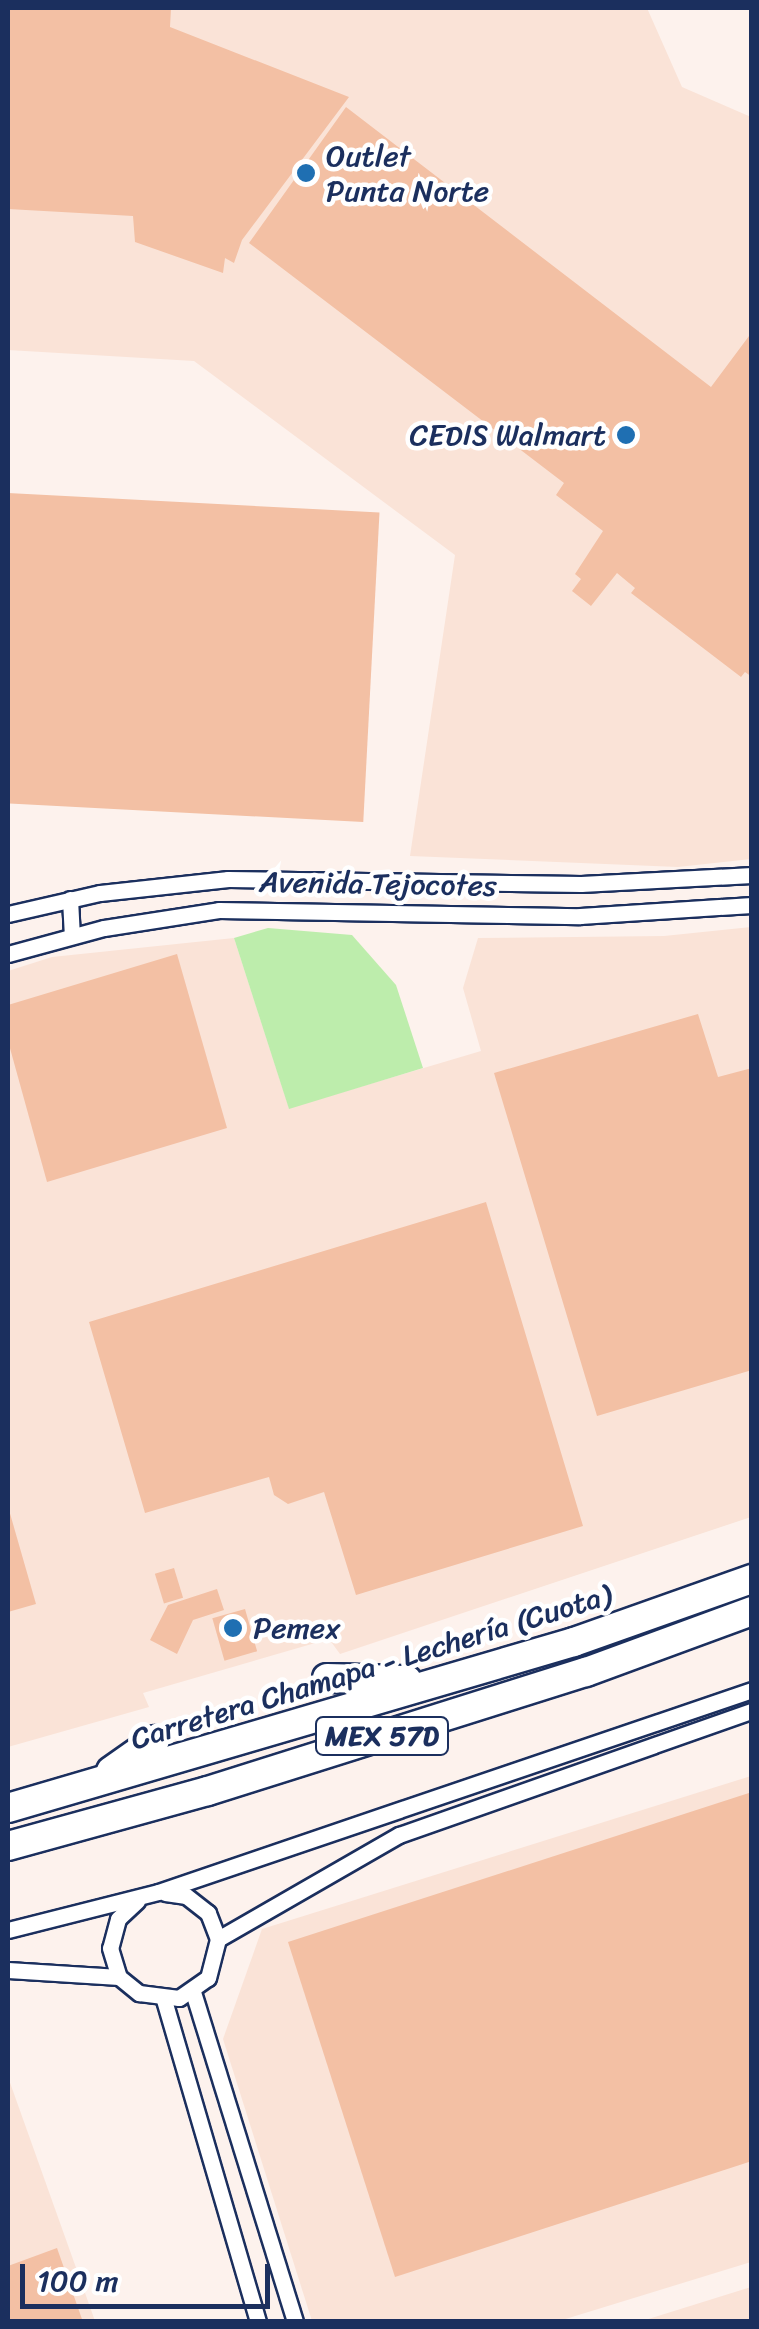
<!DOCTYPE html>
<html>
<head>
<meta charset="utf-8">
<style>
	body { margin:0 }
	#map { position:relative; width:759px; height:2329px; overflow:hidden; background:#fdf2ed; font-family:Sriracha,sans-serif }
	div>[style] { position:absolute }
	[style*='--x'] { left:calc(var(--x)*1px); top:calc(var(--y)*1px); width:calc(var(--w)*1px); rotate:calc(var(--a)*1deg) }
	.built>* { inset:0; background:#fae3d7 }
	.green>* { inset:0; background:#bdedac }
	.building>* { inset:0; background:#f3c0a4; transform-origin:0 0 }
	.roads { filter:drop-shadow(2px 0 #1b2f5e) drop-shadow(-2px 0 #1b2f5e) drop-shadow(0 2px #1b2f5e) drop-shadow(0 -2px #1b2f5e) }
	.street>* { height:15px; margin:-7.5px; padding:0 7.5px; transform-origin:7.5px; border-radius:7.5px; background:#fff }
	.highway>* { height:28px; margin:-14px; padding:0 14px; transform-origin:14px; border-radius:14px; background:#fff }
	.dots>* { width:28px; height:28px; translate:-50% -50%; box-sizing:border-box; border:5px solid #fff; border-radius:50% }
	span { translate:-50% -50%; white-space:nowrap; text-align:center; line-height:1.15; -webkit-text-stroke:9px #fff; paint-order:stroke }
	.shield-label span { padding:2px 8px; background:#fff; border:2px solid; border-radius:8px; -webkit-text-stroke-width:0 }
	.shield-label { font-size:28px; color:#1b2f5e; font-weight:700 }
	.poi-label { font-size:30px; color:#1b2f5e }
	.left { translate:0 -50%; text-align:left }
	.right { translate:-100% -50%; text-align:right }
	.street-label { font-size:30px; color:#1b2f5e }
	.frame { position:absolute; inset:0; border:10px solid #1b2f5e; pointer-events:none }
	.scale { position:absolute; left:20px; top:2264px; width:250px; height:45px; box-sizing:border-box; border:5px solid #1b2f5e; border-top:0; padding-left:12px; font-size:30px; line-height:35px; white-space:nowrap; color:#1b2f5e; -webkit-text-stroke:8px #fff; paint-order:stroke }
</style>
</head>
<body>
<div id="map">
	<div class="built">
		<i style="clip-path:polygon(8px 8px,647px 8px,682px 87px,751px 117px,751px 859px,678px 867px,410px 856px,455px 555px,194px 361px,8px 350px)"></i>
		<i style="clip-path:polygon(751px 927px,751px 1517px,340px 1654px,329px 1639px,143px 1693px,149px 1707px,8px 1747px,8px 971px,52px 957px,234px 938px,289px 1108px,481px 1051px,463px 988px,478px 938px,664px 936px)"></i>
		<i style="clip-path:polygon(751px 1776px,751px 2262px,559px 2321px,312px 2321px,223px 2039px,262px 1929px)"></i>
		<i style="clip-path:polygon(8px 2077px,95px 2321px,8px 2321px)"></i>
		<i style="clip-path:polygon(751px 2287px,751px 2321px,642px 2321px)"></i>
	</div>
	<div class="green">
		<i style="clip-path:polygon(268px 928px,352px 935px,396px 985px,423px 1068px,289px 1109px,234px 938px)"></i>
	</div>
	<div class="building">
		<i style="clip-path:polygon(8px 8px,171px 8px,170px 27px,349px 97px,242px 240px,234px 263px,225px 258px,223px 273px,135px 242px,133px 216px,8px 209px)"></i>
		<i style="clip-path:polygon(346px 107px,711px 387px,752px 332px,752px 677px,745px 672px,741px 677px,631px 593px,635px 588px,617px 573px,591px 606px,572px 591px,581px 579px,575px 574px,603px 531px,556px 495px,564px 483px,249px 243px)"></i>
		<i style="left:8px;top:493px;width:372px;height:310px;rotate:3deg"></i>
		<i style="clip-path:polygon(177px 954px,227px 1128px,47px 1182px,8px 1041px,8px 1005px)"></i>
		<i style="clip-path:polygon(698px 1014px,718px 1077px,752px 1068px,752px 1370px,597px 1416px,494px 1073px)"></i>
		<i style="clip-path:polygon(486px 1202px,583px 1526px,356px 1595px,324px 1492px,288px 1504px,274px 1495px,269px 1477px,145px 1513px,89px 1322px)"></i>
		<i style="clip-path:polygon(9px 1510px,36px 1604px,8px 1612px,8px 1510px)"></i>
		<i style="left:174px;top:1568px;width:31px;height:20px;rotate:73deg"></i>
		<i style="clip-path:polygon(217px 1589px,224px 1610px,193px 1620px,177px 1654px,150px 1640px,168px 1605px)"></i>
		<i style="left:245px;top:1609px;width:44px;height:34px;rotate:74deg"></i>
		<i style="clip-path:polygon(752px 1792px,752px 2161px,395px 2277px,288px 1942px)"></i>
		<i style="clip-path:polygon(57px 2248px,83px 2322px,8px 2322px,8px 2266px)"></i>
	</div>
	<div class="roads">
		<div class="street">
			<i style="--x:70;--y:899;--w:37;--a:87"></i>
			<i style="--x:8;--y:914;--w:94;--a:-12.9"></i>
			<i style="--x:100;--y:893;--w:129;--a:-6.2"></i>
			<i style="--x:228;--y:879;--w:353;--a:0.8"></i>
			<i style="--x:581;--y:884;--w:171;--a:-3"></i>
			<i style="--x:8;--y:954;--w:99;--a:-15.2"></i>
			<i style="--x:104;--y:928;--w:116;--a:-8.9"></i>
			<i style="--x:219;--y:910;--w:361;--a:1"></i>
			<i style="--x:580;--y:916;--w:172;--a:-3.7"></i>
			<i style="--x:137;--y:1901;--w:26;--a:137"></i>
			<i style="--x:118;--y:1919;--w:30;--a:105"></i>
			<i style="--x:110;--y:1948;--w:30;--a:73"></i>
			<i style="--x:119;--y:1977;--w:26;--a:39"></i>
			<i style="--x:139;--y:1993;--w:40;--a:7.1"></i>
			<i style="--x:179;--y:1998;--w:35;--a:-35"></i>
			<i style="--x:208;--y:1978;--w:40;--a:-75.6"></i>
			<i style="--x:218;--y:1939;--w:28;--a:-111"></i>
			<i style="--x:208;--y:1913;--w:28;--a:-142"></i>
			<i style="--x:186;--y:1896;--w:21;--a:-172"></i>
			<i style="--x:8;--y:1930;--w:155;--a:-14.2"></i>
			<i style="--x:158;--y:1892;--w:627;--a:-18.78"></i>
			<i style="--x:218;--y:1939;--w:209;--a:-29.9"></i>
			<i style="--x:399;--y:1835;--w:374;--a:-19.4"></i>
			<i style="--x:8;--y:1970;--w:111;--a:3.6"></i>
			<i style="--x:193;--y:1992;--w:345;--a:72.8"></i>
			<i style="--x:164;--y:2000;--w:335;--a:73.7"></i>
		</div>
		<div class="highway">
			<i style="--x:327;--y:1678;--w:80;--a:1.4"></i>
			<i style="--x:111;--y:1771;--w:54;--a:-35.2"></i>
			<i style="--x:8;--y:1808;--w:590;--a:-16.35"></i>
			<i style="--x:574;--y:1642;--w:189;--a:-19.5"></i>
			<i style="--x:8;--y:1846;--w:207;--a:-15.4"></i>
			<i style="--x:208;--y:1791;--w:396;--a:-17.5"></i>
			<i style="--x:586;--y:1672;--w:177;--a:-20.2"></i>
		</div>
	</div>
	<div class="dots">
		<i style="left:306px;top:173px;background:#1f6fb2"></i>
		<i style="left:626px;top:435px;background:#1f6fb2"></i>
		<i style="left:233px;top:1628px;background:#1f6fb2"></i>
	</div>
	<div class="shield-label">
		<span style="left:382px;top:1736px">MEX 57D</span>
	</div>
	<div class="poi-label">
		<span class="left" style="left:326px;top:173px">Outlet<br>Punta Norte</span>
		<span class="right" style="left:606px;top:435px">CEDIS Walmart</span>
		<span class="left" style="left:253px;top:1628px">Pemex</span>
	</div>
	<div class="street-label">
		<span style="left:378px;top:884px;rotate:1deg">Avenida Tejocotes</span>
		<span style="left:371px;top:1667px;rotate:-17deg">Carretera Chamapa - Lechería (Cuota)</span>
	</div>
	<div class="frame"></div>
	<div class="scale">100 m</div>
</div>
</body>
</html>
